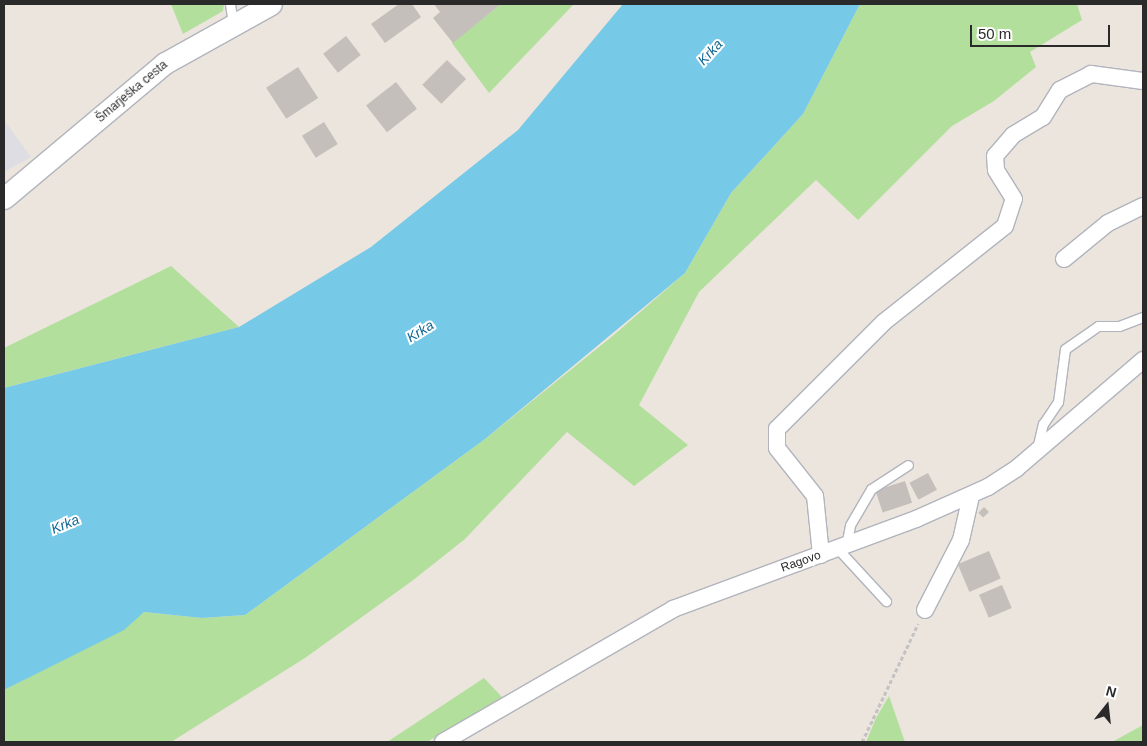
<!DOCTYPE html>
<html>
<head>
<meta charset="utf-8">
<style>
	body { margin:0 }
	#map { position:relative; width:1147px; height:746px; overflow:hidden; background:#ece5dd; font-family:Helvetica,sans-serif }
	div>[style] { position:absolute }
	[style*='--x'] { left:calc(var(--x)*1px); top:calc(var(--y)*1px); width:calc(var(--w)*1px); rotate:calc(var(--a)*1deg) }
	.industrial>* { inset:0; background:#dfdde4 }
	.green>* { inset:0; background:#b3df9d }
	.water>* { inset:0; background:#76c9e7 }
	.building>* { inset:0; background:#c4bfba; transform-origin:0 0 }
	.path>* { height:3px; margin-top:-1.5px; transform-origin:0; background:repeating-linear-gradient(90deg,#c3c3c3 0 4px,transparent 0 6.5px) }
	.roads { filter:drop-shadow(1px 0 #b1b4bd) drop-shadow(-1px 0 #b1b4bd) drop-shadow(0 1px #b1b4bd) drop-shadow(0 -1px #b1b4bd) }
	.service>* { height:9px; margin:-4.5px; padding:0 4.5px; transform-origin:4.5px; border-radius:4.5px; background:#fff }
	.minor>* { height:16px; margin:-8px; padding:0 8px; transform-origin:8px; border-radius:8px; background:#fff }
	.tertiary>* { height:21px; margin:-10.5px; padding:0 10.5px; transform-origin:10.5px; border-radius:10.5px; background:#fff }
	span { translate:-50% -50%; white-space:nowrap; text-align:center; line-height:1.15; -webkit-text-stroke:4px #fff; paint-order:stroke }
	.street-label { font-size:12px; color:#2a2a2a }
	.water-label { font-size:14px; color:#156894; font-style:italic }
	.frame { position:absolute; inset:0; border:5px solid #2a2a2a; pointer-events:none }
	.north { position:absolute; left:1082px; top:681px; width:50px; height:50px; -webkit-text-stroke:4px #fff; paint-order:stroke; rotate:16deg; font-size:14px; font-weight:700; line-height:20px; text-align:center; color:#2a2a2a }
	.north::after { content:''; display:block; margin:auto; width:18px; height:22px; background:#2a2a2a; clip-path:polygon(50% 0,100% 100%,50% 72%,0 100%) }
	.scale { position:absolute; left:970px; top:25px; width:140px; height:22px; box-sizing:border-box; border:2px solid #2a2a2a; border-top:0; padding-left:6px; font-size:15px; line-height:18px; white-space:nowrap; color:#2a2a2a; -webkit-text-stroke:4px #fff; paint-order:stroke }
</style>
</head>
<body>
<div id="map">
	<div class="industrial">
		<i style="clip-path:polygon(4px 120px,31px 157px,4px 172px)"></i>
	</div>
	<div class="green">
		<i style="clip-path:polygon(171px 4px,224px 4px,223px 11px,183px 34px)"></i>
		<i style="clip-path:polygon(501px 4px,574px 4px,489px 93px,452px 43px)"></i>
		<i style="clip-path:polygon(860px 4px,1077px 4px,1082px 20px,1030px 52px,1036px 67px,994px 101px,952px 126px,858px 220px,816px 180px,699px 292px,639px 405px,688px 445px,634px 486px,567px 432px,465px 539px,412px 581px,305px 658px,171px 742px,4px 742px,4px 690px,106px 638px,144px 612px,202px 618px,245px 615px,485px 439px,615px 334px,685px 273px,731px 193px,803px 114px)"></i>
		<i style="clip-path:polygon(171px 266px,239px 327px,4px 388px,4px 348px)"></i>
		<i style="clip-path:polygon(484px 678px,503px 698px,427px 742px,387px 742px)"></i>
		<i style="clip-path:polygon(889px 696px,905px 742px,866px 742px,876px 718px)"></i>
		<i style="clip-path:polygon(1143px 725px,1143px 742px,1112px 742px)"></i>
	</div>
	<div class="water">
		<i style="clip-path:polygon(623px 4px,860px 4px,803px 114px,731px 193px,685px 273px,485px 439px,245px 615px,202px 618px,144px 612px,124px 630px,4px 690px,4px 388px,239px 327px,371px 247px,518px 130px)"></i>
	</div>
	<div class="building">
		<i style="clip-path:polygon(399px 4px,412px 4px,421px 17px,385px 43px,371px 24px)"></i>
		<i style="clip-path:polygon(434px 4px,501px 4px,453px 43px,433px 18px,440px 12px)"></i>
		<i style="left:346px;top:36px;width:24px;height:29px;rotate:52deg"></i>
		<i style="left:447px;top:60px;width:27px;height:35px;rotate:45deg"></i>
		<i style="left:298px;top:67px;width:37px;height:38px;rotate:57deg"></i>
		<i style="left:396px;top:82px;width:34px;height:38px;rotate:52deg"></i>
		<i style="left:324px;top:122px;width:26px;height:26px;rotate:58deg"></i>
		<i style="left:928px;top:473px;width:19px;height:21px;rotate:62deg"></i>
		<i style="left:905px;top:481px;width:23px;height:31px;rotate:72deg"></i>
		<i style="left:984px;top:507px;width:7px;height:8px;rotate:45deg"></i>
		<i style="left:989px;top:551px;width:30px;height:34px;rotate:67deg"></i>
		<i style="left:1002px;top:585px;width:25px;height:25px;rotate:67deg"></i>
	</div>
	<div class="path">
		<i style="--x:862;--y:742;--w:131;--a:-64.6"></i>
	</div>
	<div class="roads">
		<div class="service">
			<i style="--x:230;--y:4;--w:19;--a:81"></i>
			<i style="--x:1037;--y:449;--w:26;--a:-77"></i>
			<i style="--x:1043;--y:424;--w:27;--a:-56"></i>
			<i style="--x:1058;--y:402;--w:53;--a:-82.5"></i>
			<i style="--x:1065;--y:349;--w:40;--a:-34.9"></i>
			<i style="--x:1098;--y:326;--w:21;--a:0"></i>
			<i style="--x:1119;--y:326;--w:26;--a:-21"></i>
			<i style="--x:846;--y:546;--w:21;--a:-79"></i>
			<i style="--x:850;--y:525;--w:42;--a:-59.7"></i>
			<i style="--x:871;--y:489;--w:44;--a:-33"></i>
			<i style="--x:838;--y:549;--w:71;--a:47.3"></i>
		</div>
		<div class="minor">
			<i style="--x:1064;--y:259;--w:57;--a:-39.3"></i>
			<i style="--x:1108;--y:223;--w:39;--a:-26"></i>
			<i style="--x:821;--y:555;--w:59;--a:-95.8"></i>
			<i style="--x:815;--y:496;--w:61;--a:-128.4"></i>
			<i style="--x:777;--y:448;--w:19;--a:-90"></i>
			<i style="--x:777;--y:429;--w:151;--a:-45"></i>
			<i style="--x:884;--y:322;--w:154;--a:-38.4"></i>
			<i style="--x:1005;--y:226;--w:28;--a:-72"></i>
			<i style="--x:1014;--y:199;--w:34;--a:-122"></i>
			<i style="--x:996;--y:170;--w:14;--a:-94"></i>
			<i style="--x:995;--y:156;--w:28;--a:-49"></i>
			<i style="--x:1013;--y:135;--w:35;--a:-31"></i>
			<i style="--x:1043;--y:117;--w:32;--a:-58"></i>
			<i style="--x:1060;--y:90;--w:35;--a:-27"></i>
			<i style="--x:1091;--y:74;--w:52;--a:7.7"></i>
			<i style="--x:925;--y:610;--w:79;--a:-62.8"></i>
			<i style="--x:961;--y:540;--w:45;--a:-77.2"></i>
			<i style="--x:443;--y:742;--w:266;--a:-30"></i>
			<i style="--x:673;--y:609;--w:259;--a:-20.3"></i>
			<i style="--x:916;--y:519;--w:79;--a:-24"></i>
			<i style="--x:988;--y:487;--w:35;--a:-33"></i>
			<i style="--x:1017;--y:468;--w:166;--a:-40.6"></i>
		</div>
		<div class="tertiary">
			<i style="--x:4;--y:198;--w:210;--a:-40"></i>
			<i style="--x:165;--y:63;--w:121;--a:-29.1"></i>
		</div>
	</div>
	<div class="street-label">
		<span style="left:132px;top:92px;rotate:-40deg">Šmarješka cesta</span>
		<span style="left:801px;top:562px;rotate:-19deg">Ragovo</span>
	</div>
	<div class="water-label">
		<span style="left:710px;top:52px;rotate:-47deg">Krka</span>
		<span style="left:420px;top:331px;rotate:-32deg">Krka</span>
		<span style="left:65px;top:524px;rotate:-22deg">Krka</span>
	</div>
	<div class="frame"></div>
	<div class="north">N</div>
	<div class="scale">50 m</div>
</div>
</body>
</html>
